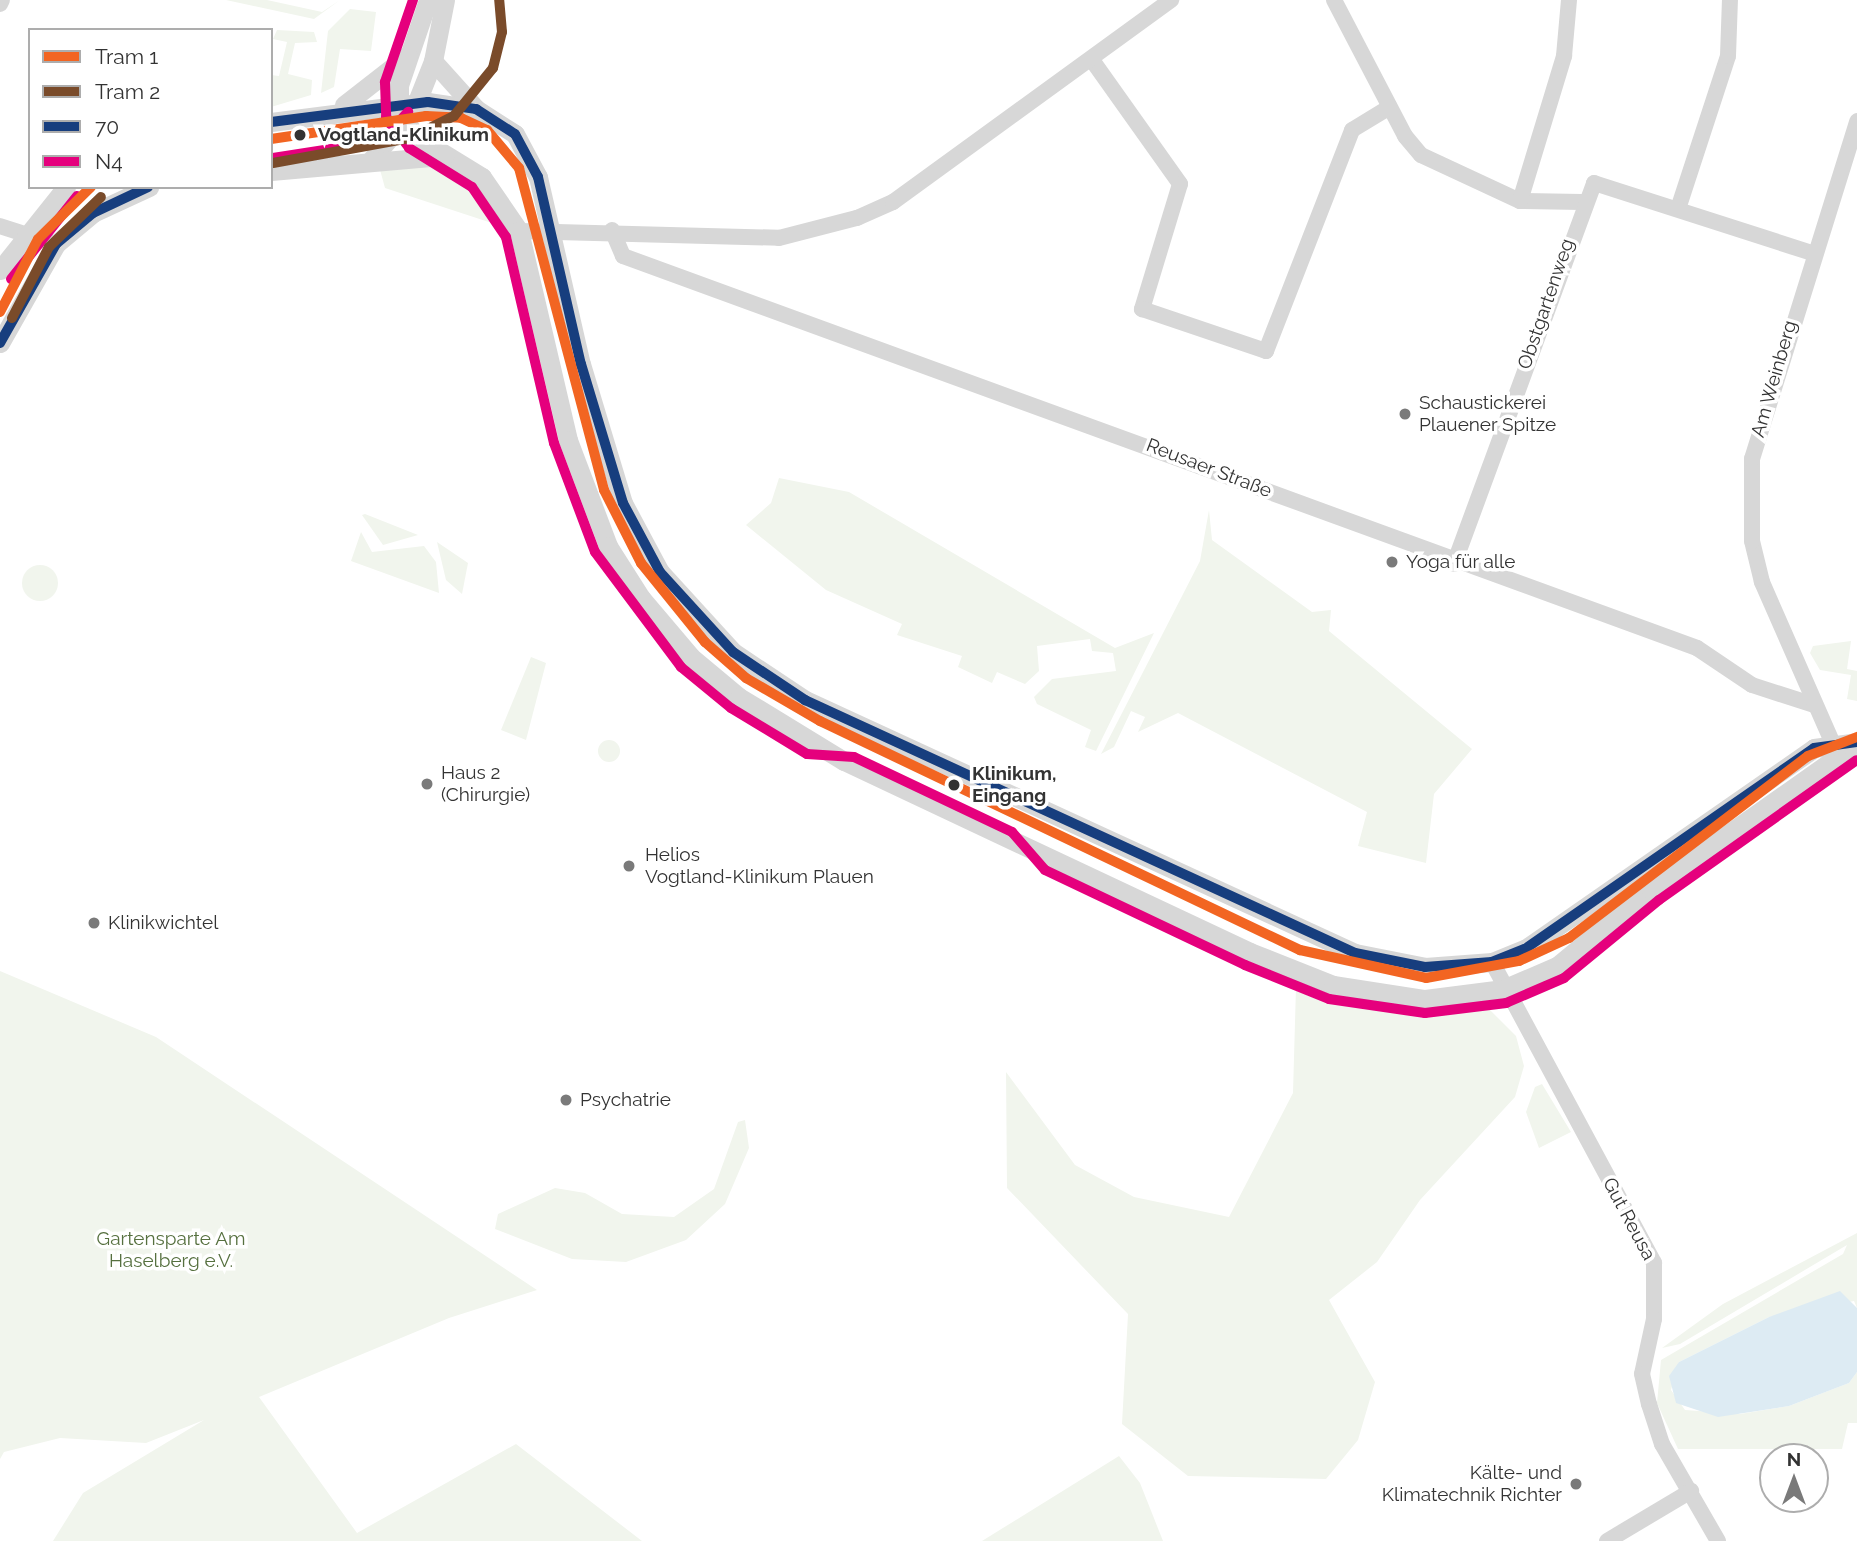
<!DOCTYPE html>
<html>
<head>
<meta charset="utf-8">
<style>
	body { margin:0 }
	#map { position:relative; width:1857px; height:1541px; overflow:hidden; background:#fff; font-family:Raleway,sans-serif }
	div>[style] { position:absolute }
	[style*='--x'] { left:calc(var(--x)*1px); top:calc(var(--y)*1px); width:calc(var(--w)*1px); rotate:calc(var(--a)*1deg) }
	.green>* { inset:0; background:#f1f5ed }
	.round { border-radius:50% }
	.water>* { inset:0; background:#ddebf3 }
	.minor>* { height:16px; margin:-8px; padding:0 8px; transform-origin:8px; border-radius:8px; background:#d7d7d7 }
	.tertiary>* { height:19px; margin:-9.5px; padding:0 9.5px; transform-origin:9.5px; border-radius:9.5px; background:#d7d7d7 }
	.bus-1>* { height:10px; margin:-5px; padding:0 5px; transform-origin:5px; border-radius:5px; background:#173e7e }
	.bus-2>* { height:10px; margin:-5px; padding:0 5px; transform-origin:5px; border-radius:5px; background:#e5007d }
	.tram-1>* { height:10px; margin:-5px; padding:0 5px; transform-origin:5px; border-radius:5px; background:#f26522 }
	.tram-2>* { height:10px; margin:-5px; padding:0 5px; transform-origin:5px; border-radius:5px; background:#7a4b2a }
	.dots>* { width:19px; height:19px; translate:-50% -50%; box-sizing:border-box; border:4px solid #fff; border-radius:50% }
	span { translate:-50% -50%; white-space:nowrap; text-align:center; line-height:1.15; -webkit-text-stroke:7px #fff; paint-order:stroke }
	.stop-label { font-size:19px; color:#333; font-weight:700 }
	.left { translate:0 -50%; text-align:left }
	.street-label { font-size:19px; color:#333 }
	.poi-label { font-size:19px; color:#333 }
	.right { translate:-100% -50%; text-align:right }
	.park-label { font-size:19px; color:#56703f }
	.legend { position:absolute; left:28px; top:28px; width:245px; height:161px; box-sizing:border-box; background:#fff; border:2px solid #adadad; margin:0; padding:9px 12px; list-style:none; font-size:21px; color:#333 }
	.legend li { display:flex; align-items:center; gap:14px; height:35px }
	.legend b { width:35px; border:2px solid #adadad }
	.north { position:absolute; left:1759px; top:1443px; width:70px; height:70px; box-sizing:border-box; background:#fff; border:2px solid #adadad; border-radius:50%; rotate:0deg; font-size:19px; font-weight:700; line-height:28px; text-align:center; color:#333 }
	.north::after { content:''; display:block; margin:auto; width:24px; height:32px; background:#7a7a7a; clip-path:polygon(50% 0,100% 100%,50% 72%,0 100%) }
</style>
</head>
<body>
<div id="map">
	<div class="green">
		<i style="clip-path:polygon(226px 0,267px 0,322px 12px,340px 0,314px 19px)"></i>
		<i style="clip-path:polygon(350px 9px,376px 12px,371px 51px,340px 49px,334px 87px,321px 93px,328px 31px)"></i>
		<i style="clip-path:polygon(277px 30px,314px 32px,317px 42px,295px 43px,288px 74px,312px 80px,311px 95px,271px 107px,271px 75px,279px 76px,287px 42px,273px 39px)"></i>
		<i style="clip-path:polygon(425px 163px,466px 179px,504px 227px,385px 188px,379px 166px)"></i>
		<i style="clip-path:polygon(779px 478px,849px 492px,1115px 648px,1154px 633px,1096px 751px,1085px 747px,1091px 730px,1037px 704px,1034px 697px,1052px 679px,1116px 671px,1113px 653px,1092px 651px,1090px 639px,1037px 646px,1039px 671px,1025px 684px,997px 672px,992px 683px,958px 667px,962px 656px,897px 635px,902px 624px,826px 590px,746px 525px,771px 503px)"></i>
		<i style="clip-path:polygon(1209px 510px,1212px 540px,1312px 612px,1331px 610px,1329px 631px,1472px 749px,1434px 794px,1426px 863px,1358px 846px,1367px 812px,1178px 713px,1138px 732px,1145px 717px,1131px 711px,1114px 747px,1101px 754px,1200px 561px)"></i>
		<i style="clip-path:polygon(362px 515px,365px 514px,418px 535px,383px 545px)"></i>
		<i style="clip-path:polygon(361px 532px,372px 552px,424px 546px,436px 562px,439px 593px,351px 561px)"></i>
		<i style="clip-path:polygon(437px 542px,468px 563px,462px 594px,446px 580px)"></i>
		<i class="round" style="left:22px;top:565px;width:36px;height:36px"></i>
		<i style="clip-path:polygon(1851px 641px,1847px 669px,1857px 671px,1857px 701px,1847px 699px,1851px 675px,1820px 670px,1810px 653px,1813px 646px)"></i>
		<i style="clip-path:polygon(531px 657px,546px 663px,526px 740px,501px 730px)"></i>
		<i class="round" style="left:598px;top:740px;width:22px;height:22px"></i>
		<i style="clip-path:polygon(0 971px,156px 1037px,537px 1290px,449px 1318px,259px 1397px,357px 1533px,516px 1444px,642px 1541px,53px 1541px,83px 1493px,204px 1420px,146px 1443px,60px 1438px,4px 1452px,0 1459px)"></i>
		<i style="clip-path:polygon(1296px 987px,1392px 1007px,1487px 1007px,1516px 1036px,1524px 1066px,1515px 1097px,1420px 1200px,1377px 1262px,1329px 1300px,1375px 1382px,1358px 1440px,1326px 1479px,1188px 1476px,1122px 1424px,1128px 1314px,1007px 1188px,1006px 1072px,1075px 1165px,1134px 1197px,1229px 1217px,1293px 1093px)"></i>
		<i style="clip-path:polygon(1542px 1084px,1571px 1132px,1539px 1148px,1526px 1112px,1535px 1087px)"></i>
		<i style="clip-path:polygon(745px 1120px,749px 1148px,725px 1204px,686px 1240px,626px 1262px,572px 1259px,495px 1229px,498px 1214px,555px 1188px,585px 1193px,622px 1214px,674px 1217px,714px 1189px,738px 1122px)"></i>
		<i style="clip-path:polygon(1857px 1233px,1857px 1308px,1854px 1301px,1769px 1317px,1679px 1362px,1671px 1390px,1685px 1410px,1740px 1414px,1789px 1406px,1849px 1383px,1857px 1372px,1857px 1423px,1848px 1423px,1842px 1449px,1678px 1449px,1657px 1403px,1661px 1360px,1843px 1254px,1847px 1245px,1680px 1344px,1662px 1348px,1723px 1304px)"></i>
		<i style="clip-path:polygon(1119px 1456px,1140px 1483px,1163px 1541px,982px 1541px)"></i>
	</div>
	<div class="water">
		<i style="clip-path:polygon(1840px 1291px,1857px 1308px,1857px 1372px,1849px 1383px,1789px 1406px,1718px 1417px,1676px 1403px,1669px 1376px,1679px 1362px,1769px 1317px)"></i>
	</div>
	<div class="minor">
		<i style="--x:1334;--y:0;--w:153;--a:62.4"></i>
		<i style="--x:1405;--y:136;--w:25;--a:50"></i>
		<i style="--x:1421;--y:155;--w:109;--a:24.9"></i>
		<i style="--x:1520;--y:201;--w:62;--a:0.9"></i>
		<i style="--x:0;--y:4;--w:4;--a:-63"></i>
		<i style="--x:1092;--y:60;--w:152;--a:54.6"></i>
		<i style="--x:1180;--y:184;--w:131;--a:106.9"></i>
		<i style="--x:1142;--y:309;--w:131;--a:18.7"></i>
		<i style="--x:1266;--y:351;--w:237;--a:-68.7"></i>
		<i style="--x:1352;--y:130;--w:44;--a:-31.2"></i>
		<i style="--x:1520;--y:201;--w:152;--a:-73.1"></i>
		<i style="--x:1564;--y:56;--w:56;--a:-84.9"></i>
		<i style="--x:1678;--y:209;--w:161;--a:-71.9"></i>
		<i style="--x:1728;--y:56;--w:56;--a:-88"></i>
		<i style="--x:0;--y:226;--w:59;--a:17.8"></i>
		<i style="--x:612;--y:230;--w:28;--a:67"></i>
		<i style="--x:623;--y:256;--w:1143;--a:20.05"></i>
		<i style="--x:1697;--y:648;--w:66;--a:33.9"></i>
		<i style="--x:1752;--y:685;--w:65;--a:17.9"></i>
		<i style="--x:519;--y:231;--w:260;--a:1.5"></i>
		<i style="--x:779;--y:238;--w:81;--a:-14.4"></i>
		<i style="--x:857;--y:218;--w:39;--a:-24"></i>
		<i style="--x:893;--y:202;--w:344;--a:-36"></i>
		<i style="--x:1454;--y:564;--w:406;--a:-69.8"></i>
		<i style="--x:1594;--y:183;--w:229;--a:17.8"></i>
		<i style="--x:1837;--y:753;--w:187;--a:-113.7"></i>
		<i style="--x:1762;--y:582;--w:42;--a:-103.7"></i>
		<i style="--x:1752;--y:541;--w:82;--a:-90"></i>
		<i style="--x:1752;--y:459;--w:354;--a:-72.7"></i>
		<i style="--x:1492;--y:962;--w:342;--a:61.7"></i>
		<i style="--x:1654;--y:1263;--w:56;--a:90"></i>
		<i style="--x:1654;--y:1319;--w:56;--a:102.3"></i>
		<i style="--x:1642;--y:1374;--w:31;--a:77"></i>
		<i style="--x:1649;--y:1404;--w:42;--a:72"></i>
		<i style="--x:1662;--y:1444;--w:112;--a:60"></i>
		<i style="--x:1607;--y:1541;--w:98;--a:-30.8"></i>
	</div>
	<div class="tertiary">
		<i style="--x:428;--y:0;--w:90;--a:108.8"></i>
		<i style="--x:399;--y:85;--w:28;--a:90"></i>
		<i style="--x:399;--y:113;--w:30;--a:53"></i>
		<i style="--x:417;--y:137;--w:76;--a:31.6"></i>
		<i style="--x:482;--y:177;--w:65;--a:55.6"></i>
		<i style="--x:519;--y:231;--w:215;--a:76.8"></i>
		<i style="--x:568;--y:440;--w:113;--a:69.3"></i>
		<i style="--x:608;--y:546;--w:62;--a:57.6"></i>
		<i style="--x:641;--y:598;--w:77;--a:49.7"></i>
		<i style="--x:691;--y:657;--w:62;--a:39.8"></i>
		<i style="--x:739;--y:697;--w:123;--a:31.4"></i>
		<i style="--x:844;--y:761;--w:449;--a:25.2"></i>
		<i style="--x:1250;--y:952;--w:89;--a:21.7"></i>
		<i style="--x:1333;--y:985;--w:93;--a:8.7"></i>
		<i style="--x:1425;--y:999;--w:79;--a:-7.3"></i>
		<i style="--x:1503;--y:989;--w:59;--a:-23.1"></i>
		<i style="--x:1557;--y:966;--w:121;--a:-39.6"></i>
		<i style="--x:1650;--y:889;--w:253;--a:-35.2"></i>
		<i style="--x:433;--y:61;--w:64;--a:48.1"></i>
		<i style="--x:344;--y:105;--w:81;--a:-38"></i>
		<i style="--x:271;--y:122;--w:158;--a:-7.3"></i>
		<i style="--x:428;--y:102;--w:49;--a:8.3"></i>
		<i style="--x:476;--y:109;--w:46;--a:32.7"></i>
		<i style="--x:515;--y:134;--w:49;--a:61.9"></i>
		<i style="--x:538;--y:177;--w:192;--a:77.1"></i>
		<i style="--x:581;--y:364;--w:145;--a:73.2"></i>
		<i style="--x:623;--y:503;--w:78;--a:61.8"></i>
		<i style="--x:660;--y:572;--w:108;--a:47.6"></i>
		<i style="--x:733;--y:652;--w:87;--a:33.7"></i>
		<i style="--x:805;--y:700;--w:605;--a:24.7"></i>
		<i style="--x:1355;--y:953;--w:71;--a:11.3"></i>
		<i style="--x:1425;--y:967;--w:67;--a:-4.3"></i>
		<i style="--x:1492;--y:962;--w:35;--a:-22"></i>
		<i style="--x:1525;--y:949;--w:352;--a:-34.8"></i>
		<i style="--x:1814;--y:748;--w:43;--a:-7.9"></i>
		<i style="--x:371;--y:160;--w:67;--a:-49.9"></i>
		<i style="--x:414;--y:109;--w:52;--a:-68.4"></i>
		<i style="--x:433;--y:61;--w:62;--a:-78.9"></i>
		<i style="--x:271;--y:171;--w:174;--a:-5"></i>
		<i style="--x:0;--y:270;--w:106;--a:-51.5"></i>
		<i style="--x:0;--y:343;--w:114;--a:-60.5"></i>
		<i style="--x:56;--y:244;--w:48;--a:-40"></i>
		<i style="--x:93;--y:213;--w:62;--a:-24.9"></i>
	</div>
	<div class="bus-1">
		<i style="--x:271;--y:122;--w:158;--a:-7.3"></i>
		<i style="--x:428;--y:102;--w:49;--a:8.3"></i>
		<i style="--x:476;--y:109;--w:46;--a:32.7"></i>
		<i style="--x:515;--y:134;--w:49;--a:61.9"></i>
		<i style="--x:538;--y:177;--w:192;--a:77.1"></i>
		<i style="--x:581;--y:364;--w:145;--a:73.2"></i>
		<i style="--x:623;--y:503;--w:78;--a:61.8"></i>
		<i style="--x:660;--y:572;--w:108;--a:47.6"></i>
		<i style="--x:733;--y:652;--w:87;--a:33.7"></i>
		<i style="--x:805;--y:700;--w:605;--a:24.7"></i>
		<i style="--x:1355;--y:953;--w:71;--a:11.3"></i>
		<i style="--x:1425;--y:967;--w:67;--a:-4.3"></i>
		<i style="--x:1492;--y:962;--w:35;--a:-22"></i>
		<i style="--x:1525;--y:949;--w:352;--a:-34.8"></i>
		<i style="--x:1814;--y:748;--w:43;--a:-7.9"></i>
		<i style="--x:0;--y:343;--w:114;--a:-60.5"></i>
		<i style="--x:56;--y:244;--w:48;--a:-40"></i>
		<i style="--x:93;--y:213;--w:61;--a:-25.3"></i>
	</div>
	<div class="bus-2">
		<i style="--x:413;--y:0;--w:87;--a:108.9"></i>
		<i style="--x:385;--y:82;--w:35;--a:88"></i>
		<i style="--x:386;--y:117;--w:39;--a:53"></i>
		<i style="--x:409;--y:148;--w:74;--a:31.8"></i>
		<i style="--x:472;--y:187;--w:60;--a:55.8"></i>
		<i style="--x:506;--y:237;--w:212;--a:76.9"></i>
		<i style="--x:554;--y:443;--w:116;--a:69.4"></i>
		<i style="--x:595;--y:552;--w:144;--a:53.2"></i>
		<i style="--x:681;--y:667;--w:65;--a:39.4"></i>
		<i style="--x:731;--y:708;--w:89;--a:31.2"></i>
		<i style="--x:807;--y:754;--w:47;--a:3.7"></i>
		<i style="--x:854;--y:757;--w:175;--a:25.4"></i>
		<i style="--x:1012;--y:832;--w:50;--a:49"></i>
		<i style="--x:1045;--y:870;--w:221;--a:25.4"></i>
		<i style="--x:1245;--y:965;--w:91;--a:22"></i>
		<i style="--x:1329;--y:999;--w:97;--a:8.3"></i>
		<i style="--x:1425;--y:1013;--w:82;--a:-7"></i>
		<i style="--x:1506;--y:1003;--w:63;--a:-23.3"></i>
		<i style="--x:1564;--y:978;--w:123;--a:-39.4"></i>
		<i style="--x:1659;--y:900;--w:242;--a:-35.3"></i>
		<i style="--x:273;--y:158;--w:109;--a:-8.9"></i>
		<i style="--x:381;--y:141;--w:40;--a:-47"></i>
		<i style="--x:11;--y:279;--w:106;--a:-51.5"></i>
	</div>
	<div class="tram-1">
		<i style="--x:271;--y:139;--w:157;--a:-8.4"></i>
		<i style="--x:426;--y:116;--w:35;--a:3"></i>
		<i style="--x:461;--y:118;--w:29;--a:25"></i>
		<i style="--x:487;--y:130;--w:50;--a:49.9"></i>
		<i style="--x:519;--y:168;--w:333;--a:75.2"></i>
		<i style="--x:604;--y:490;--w:82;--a:63.1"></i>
		<i style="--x:641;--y:563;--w:102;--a:51"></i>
		<i style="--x:705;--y:642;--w:55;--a:41.3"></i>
		<i style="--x:746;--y:678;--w:86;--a:30.2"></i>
		<i style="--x:820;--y:721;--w:532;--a:25.51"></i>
		<i style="--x:1300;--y:950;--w:129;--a:12.5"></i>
		<i style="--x:1426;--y:978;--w:95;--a:-10.4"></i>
		<i style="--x:1519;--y:961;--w:55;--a:-24.7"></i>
		<i style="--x:1569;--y:938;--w:300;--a:-37.3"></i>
		<i style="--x:1808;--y:756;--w:53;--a:-21.2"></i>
		<i style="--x:0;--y:312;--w:82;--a:-62.5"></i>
		<i style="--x:38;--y:239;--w:74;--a:-44.5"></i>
	</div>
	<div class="tram-2">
		<i style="--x:273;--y:163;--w:139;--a:-10.3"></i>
		<i style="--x:410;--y:138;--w:49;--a:-26.6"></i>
		<i style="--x:454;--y:116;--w:62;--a:-50.9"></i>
		<i style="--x:493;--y:68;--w:37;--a:-76"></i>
		<i style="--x:502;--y:32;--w:32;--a:-95"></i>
		<i style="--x:12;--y:318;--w:80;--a:-62.5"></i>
		<i style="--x:49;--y:247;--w:72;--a:-43.9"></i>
	</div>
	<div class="dots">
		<i style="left:300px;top:135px;background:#333"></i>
		<i style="left:1405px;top:414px;background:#7a7a7a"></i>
		<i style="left:1392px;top:562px;background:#7a7a7a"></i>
		<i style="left:427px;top:784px;background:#7a7a7a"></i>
		<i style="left:954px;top:785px;background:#333"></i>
		<i style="left:629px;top:866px;background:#7a7a7a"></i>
		<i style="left:94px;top:923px;background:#7a7a7a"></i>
		<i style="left:566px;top:1100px;background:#7a7a7a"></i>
		<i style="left:1576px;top:1484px;background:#7a7a7a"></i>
	</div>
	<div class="stop-label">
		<span class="left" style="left:318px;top:135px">Vogtland-Klinikum</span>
		<span class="left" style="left:972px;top:785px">Klinikum,<br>Eingang</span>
	</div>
	<div class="street-label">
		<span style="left:1546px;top:304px;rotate:-71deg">Obstgartenweg</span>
		<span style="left:1774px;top:379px;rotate:-74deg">Am Weinberg</span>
		<span style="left:1209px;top:468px;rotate:21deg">Reusaer Straße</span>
		<span style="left:1629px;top:1219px;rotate:62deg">Gut Reusa</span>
	</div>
	<div class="poi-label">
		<span class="left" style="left:1419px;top:414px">Schaustickerei<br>Plauener Spitze</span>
		<span class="left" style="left:1406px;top:562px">Yoga für alle</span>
		<span class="left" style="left:441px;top:784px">Haus 2<br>(Chirurgie)</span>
		<span class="left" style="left:645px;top:866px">Helios<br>Vogtland-Klinikum Plauen</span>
		<span class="left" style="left:108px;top:923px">Klinikwichtel</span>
		<span class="left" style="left:580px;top:1100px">Psychatrie</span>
		<span class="right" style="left:1562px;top:1484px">Kälte- und<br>Klimatechnik Richter</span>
	</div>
	<div class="park-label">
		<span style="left:171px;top:1250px">Gartensparte Am<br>Haselberg e.V.</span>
	</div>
	<ul class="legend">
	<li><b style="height:9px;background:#f26522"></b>Tram 1</li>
	<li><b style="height:9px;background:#7a4b2a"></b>Tram 2</li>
	<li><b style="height:9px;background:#173e7e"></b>70</li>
	<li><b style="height:9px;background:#e5007d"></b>N4</li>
	</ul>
	<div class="north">N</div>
</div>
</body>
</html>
